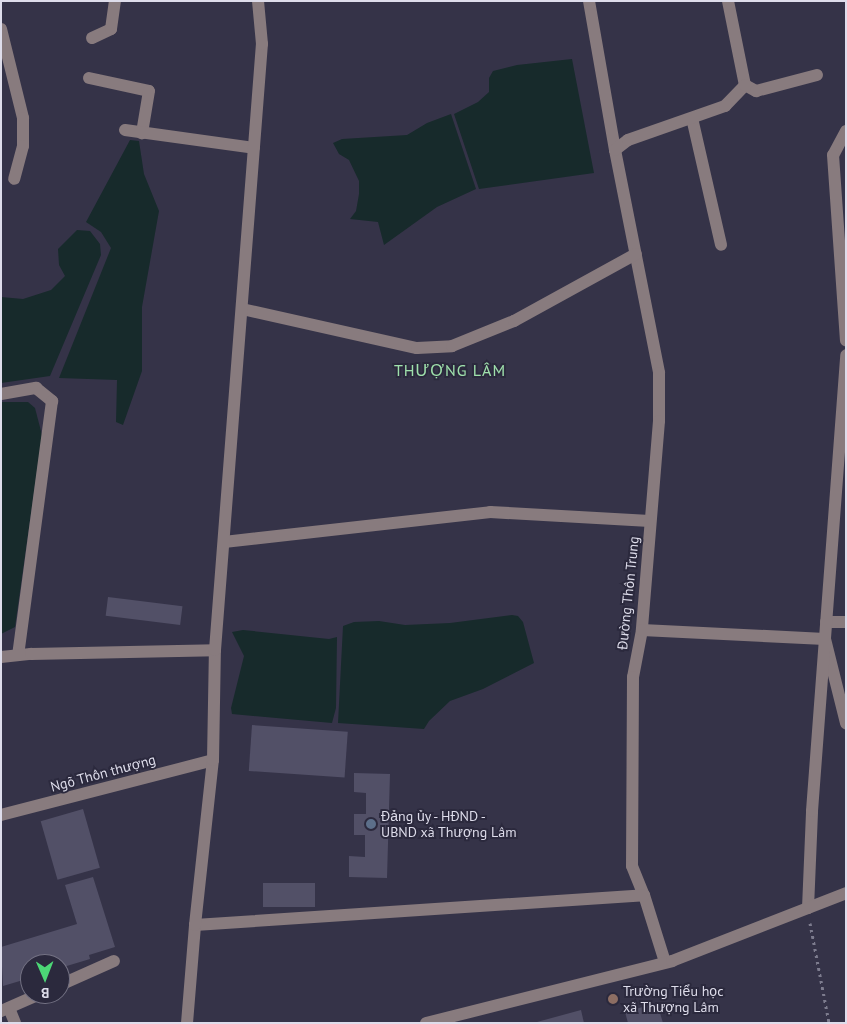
<!DOCTYPE html>
<html>
<head>
<meta charset="utf-8">
<style>
	body { margin:0 }
	#map { position:relative; width:847px; height:1024px; overflow:hidden; background:#353348; font-family:"PT Sans",sans-serif }
	div>[style] { position:absolute }
	[style*='--x'] { left:calc(var(--x)*1px); top:calc(var(--y)*1px); width:calc(var(--w)*1px); rotate:calc(var(--a)*1deg) }
	.water>* { inset:0; background:#172a2b }
	.building>* { inset:0; background:#525067; transform-origin:0 0 }
	.path>* { height:3px; margin-top:-1.5px; transform-origin:0; background:repeating-linear-gradient(90deg,#7d7c8e 0 2.5px,transparent 0 6.5px) }
	.minor>* { height:12px; margin:-6px; padding:0 6px; transform-origin:6px; border-radius:6px; background:#887b7e }
	.dots>* { width:14px; height:14px; translate:-50% -50%; box-sizing:border-box; border:2px solid #2b293d; border-radius:50% }
	span { translate:-50% -50%; white-space:nowrap; text-align:center; line-height:1.15; -webkit-text-stroke:4px #2b293d; paint-order:stroke }
	.street-label { font-size:14px; color:#deddeb }
	.poi-label { font-size:14px; color:#deddeb }
	.left { translate:0 -50%; text-align:left }
	.quarter-label { font-size:16px; color:#9fe1ac; letter-spacing:1px }
	.frame { position:absolute; inset:0; border:2px solid #deddeb; pointer-events:none }
	.north { position:absolute; left:20px; top:954px; width:50px; height:50px; box-sizing:border-box; background:#2b293d; border:1px solid #737183; border-radius:50%; rotate:179deg; font-size:14px; font-weight:700; line-height:20px; text-align:center; color:#deddeb }
	.north::after { content:''; display:block; margin:auto; width:18px; height:22px; background:#4cd676; clip-path:polygon(50% 0,100% 100%,50% 72%,0 100%) }
</style>
</head>
<body>
<div id="map">
	<div class="water">
		<i style="clip-path:polygon(572px 59px,594px 173px,479px 189px,454px 114px,478px 102px,489px 92px,489px 78px,493px 71px,517px 65px)"></i>
		<i style="clip-path:polygon(451px 114px,476px 189px,437px 207px,384px 245px,378px 222px,350px 219px,356px 211px,359px 194px,359px 181px,349px 160px,339px 154px,333px 143px,342px 139px,407px 135px,427px 123px)"></i>
		<i style="clip-path:polygon(130px 140px,139px 141px,144px 174px,159px 211px,142px 307px,142px 371px,123px 425px,116px 422px,117px 380px,59px 378px,111px 248px,101px 232px,86px 222px)"></i>
		<i style="clip-path:polygon(77px 230px,90px 231px,100px 244px,101px 255px,50px 376px,1px 383px,1px 297px,23px 299px,51px 290px,65px 276px,59px 265px,58px 249px)"></i>
		<i style="clip-path:polygon(1px 402px,28px 402px,35px 408px,42px 435px,15px 627px,1px 634px)"></i>
		<i style="clip-path:polygon(512px 615px,518px 616px,523px 622px,534px 663px,483px 689px,450px 701px,429px 721px,424px 729px,338px 723px,343px 626px,354px 622px,379px 621px,405px 625px,450px 623px)"></i>
		<i style="clip-path:polygon(243px 630px,329px 639px,337px 637px,336px 708px,332px 723px,232px 714px,231px 708px,244px 656px,232px 632px)"></i>
	</div>
	<div class="building">
		<i style="left:108px;top:597px;width:75px;height:19px;rotate:7deg"></i>
		<i style="left:252px;top:725px;width:96px;height:46px;rotate:4deg"></i>
		<i style="clip-path:polygon(354px 773px,390px 774px,387px 878px,349px 877px,349px 856px,365px 857px,365px 835px,354px 835px,354px 814px,366px 814px,366px 793px,354px 792px)"></i>
		<i style="left:83px;top:809px;width:61px;height:44px;rotate:74deg"></i>
		<i style="clip-path:polygon(93px 877px,115px 947px,89px 955px,90px 959px,60px 968px,60px 964px,30px 964px,30px 978px,3px 986px,1px 947px,77px 924px,65px 885px)"></i>
		<i style="left:315px;top:883px;width:24px;height:52px;rotate:90deg"></i>
		<i style="clip-path:polygon(657px 1003px,663px 1023px,628px 1023px,625px 1012px)"></i>
		<i style="clip-path:polygon(581px 1010px,584px 1023px,538px 1023px,537px 1022px)"></i>
	</div>
	<div class="path">
		<i style="--x:810;--y:923;--w:102;--a:79.2"></i>
	</div>
	<div class="minor">
		<i style="--x:589;--y:1;--w:151;--a:80.1"></i>
		<i style="--x:615;--y:150;--w:227;--a:78.8"></i>
		<i style="--x:659;--y:373;--w:48;--a:90"></i>
		<i style="--x:659;--y:421;--w:210;--a:94.7"></i>
		<i style="--x:642;--y:630;--w:48;--a:100.8"></i>
		<i style="--x:633;--y:677;--w:189;--a:90.3"></i>
		<i style="--x:632;--y:866;--w:31;--a:68"></i>
		<i style="--x:644;--y:895;--w:70;--a:72.6"></i>
		<i style="--x:728;--y:1;--w:86;--a:78.6"></i>
		<i style="--x:1;--y:29;--w:92;--a:76.1"></i>
		<i style="--x:23;--y:118;--w:28;--a:90"></i>
		<i style="--x:23;--y:146;--w:34;--a:105"></i>
		<i style="--x:92;--y:38;--w:21;--a:-25"></i>
		<i style="--x:111;--y:29;--w:28;--a:-82"></i>
		<i style="--x:89;--y:78;--w:61;--a:12.2"></i>
		<i style="--x:149;--y:91;--w:43;--a:99.5"></i>
		<i style="--x:692;--y:118;--w:130;--a:77.1"></i>
		<i style="--x:125;--y:130;--w:130;--a:7.9"></i>
		<i style="--x:846;--y:131;--w:27;--a:118"></i>
		<i style="--x:833;--y:155;--w:186;--a:86"></i>
		<i style="--x:615;--y:150;--w:16;--a:-38"></i>
		<i style="--x:628;--y:140;--w:103;--a:-19.3"></i>
		<i style="--x:725;--y:106;--w:29;--a:-46"></i>
		<i style="--x:745;--y:85;--w:13;--a:29"></i>
		<i style="--x:756;--y:91;--w:63;--a:-14.7"></i>
		<i style="--x:242;--y:309;--w:179;--a:12.6"></i>
		<i style="--x:417;--y:348;--w:35;--a:-3"></i>
		<i style="--x:452;--y:346;--w:67;--a:-22"></i>
		<i style="--x:514;--y:321;--w:139;--a:-28.8"></i>
		<i style="--x:1;--y:394;--w:36;--a:-10"></i>
		<i style="--x:36;--y:388;--w:21;--a:39"></i>
		<i style="--x:52;--y:401;--w:256;--a:97.6"></i>
		<i style="--x:224;--y:542;--w:268;--a:-6.4"></i>
		<i style="--x:490;--y:512;--w:160;--a:3.2"></i>
		<i style="--x:826;--y:622;--w:20;--a:0"></i>
		<i style="--x:642;--y:630;--w:183;--a:2.8"></i>
		<i style="--x:825;--y:639;--w:87;--a:76"></i>
		<i style="--x:1;--y:657;--w:30;--a:-6"></i>
		<i style="--x:31;--y:654;--w:184;--a:-1.2"></i>
		<i style="--x:1;--y:815;--w:219;--a:-14.5"></i>
		<i style="--x:808;--y:908;--w:97;--a:-87.6"></i>
		<i style="--x:812;--y:811;--w:457;--a:-85.7"></i>
		<i style="--x:195;--y:925;--w:450;--a:-3.8"></i>
		<i style="--x:60;--y:985;--w:59;--a:-24"></i>
		<i style="--x:9;--y:1008;--w:16;--a:68"></i>
		<i style="--x:1;--y:1011;--w:43;--a:-23.6"></i>
		<i style="--x:187;--y:1023;--w:98;--a:-85.3"></i>
		<i style="--x:195;--y:925;--w:166;--a:-83.8"></i>
		<i style="--x:213;--y:760;--w:110;--a:-89"></i>
		<i style="--x:215;--y:650;--w:608;--a:-85.57"></i>
		<i style="--x:262;--y:44;--w:43;--a:-95.3"></i>
		<i style="--x:426;--y:1023;--w:254;--a:-14.1"></i>
		<i style="--x:672;--y:961;--w:187;--a:-21.3"></i>
	</div>
	<div class="dots">
		<i style="left:371px;top:824px;background:#5c6f8a"></i>
		<i style="left:613px;top:999px;background:#8d6e63"></i>
	</div>
	<div class="street-label">
		<span style="left:628px;top:593px;rotate:-84deg">Đường Thôn Trung</span>
		<span style="left:103px;top:773px;rotate:-15deg">Ngõ Thôn thượng</span>
	</div>
	<div class="poi-label">
		<span class="left" style="left:381px;top:824px">Đảng ủy - HĐND -<br>UBND xã Thượng Lâm</span>
		<span class="left" style="left:623px;top:999px">Trường Tiểu học<br>xã Thượng Lâm</span>
	</div>
	<div class="quarter-label">
		<span style="left:450px;top:370px">THƯỢNG LÂM</span>
	</div>
	<div class="frame"></div>
	<div class="north">B</div>
</div>
</body>
</html>
